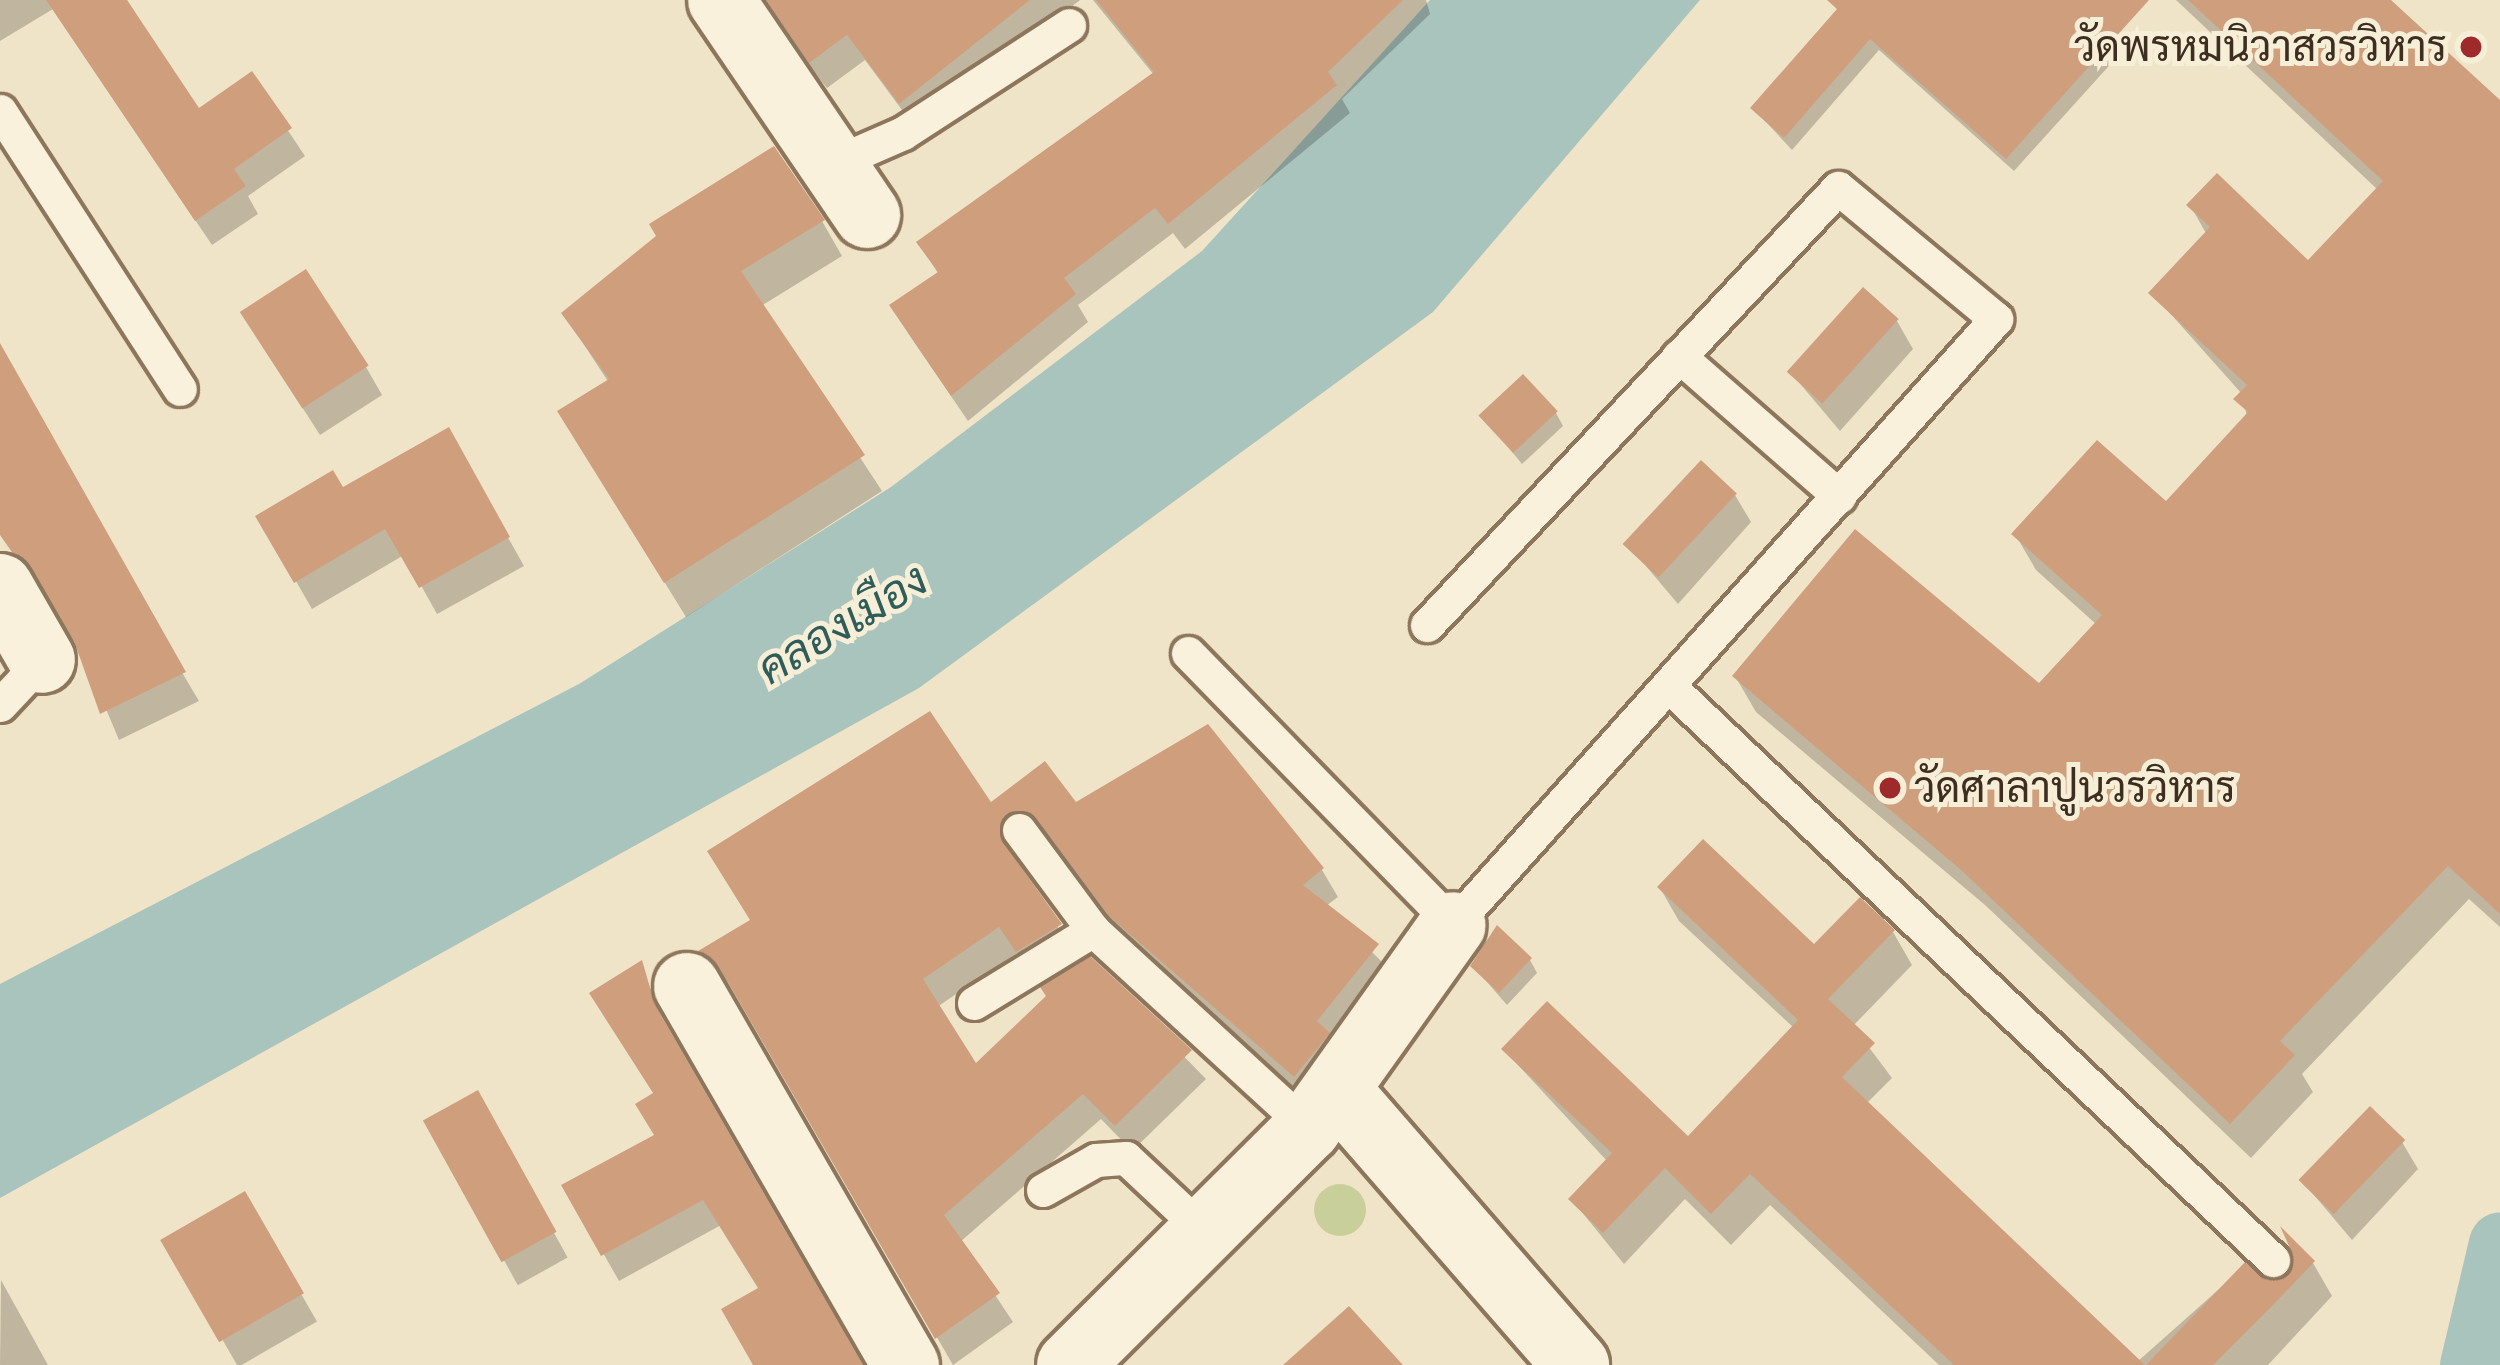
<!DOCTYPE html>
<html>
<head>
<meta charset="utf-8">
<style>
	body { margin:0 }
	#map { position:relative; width:2500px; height:1365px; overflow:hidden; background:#f0e4c8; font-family:"Crimson Pro",Sarabun,serif }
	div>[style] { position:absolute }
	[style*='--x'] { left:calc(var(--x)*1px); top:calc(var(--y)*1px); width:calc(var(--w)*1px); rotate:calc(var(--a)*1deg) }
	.green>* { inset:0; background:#c9cf9b }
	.round { border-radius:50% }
	.water>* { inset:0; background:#a9c4bc }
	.shadow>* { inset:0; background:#0003; transform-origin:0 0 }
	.canal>* { height:63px; margin:-31.5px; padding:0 31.5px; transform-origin:31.5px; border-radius:31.5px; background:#a9c4bc }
	.building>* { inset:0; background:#cf9f7d; transform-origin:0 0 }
	.roads { filter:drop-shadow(3px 0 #8d765c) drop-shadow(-3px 0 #8d765c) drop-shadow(0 3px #8d765c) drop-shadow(0 -3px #8d765c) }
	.lane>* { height:33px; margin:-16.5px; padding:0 16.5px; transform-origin:16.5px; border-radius:16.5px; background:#faf1dc }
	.street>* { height:66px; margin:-33px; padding:0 33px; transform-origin:33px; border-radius:33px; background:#faf1dc }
	.dots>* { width:33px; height:33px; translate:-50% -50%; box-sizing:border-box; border:6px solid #f7eed8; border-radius:50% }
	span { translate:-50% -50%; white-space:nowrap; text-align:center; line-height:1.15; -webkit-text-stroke:10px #f7eed8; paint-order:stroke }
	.poi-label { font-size:42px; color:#3d2e20 }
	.right { translate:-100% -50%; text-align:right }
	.left { translate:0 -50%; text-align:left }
	.water-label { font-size:45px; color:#2f5d5a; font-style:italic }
</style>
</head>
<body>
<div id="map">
	<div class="green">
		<i class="round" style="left:1314px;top:1184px;width:52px;height:52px"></i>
	</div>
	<div class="water">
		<i style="clip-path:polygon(1430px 0,1700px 0,1433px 312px,919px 688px,0 1198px,0 984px,579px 684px,891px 487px,1202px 251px)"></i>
	</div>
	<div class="shadow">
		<i style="clip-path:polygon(0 0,127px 0,198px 112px,251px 75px,305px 156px,248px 196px,258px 214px,212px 245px,53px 9px,0 41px)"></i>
		<i style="clip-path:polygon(756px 0,1080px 0,916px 129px,865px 60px,827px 88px)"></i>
		<i style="clip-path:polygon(1093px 0,1426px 0,1430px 14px,1342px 99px,1350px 113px,1185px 249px,1173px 233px,1078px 305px,1088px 322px,968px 421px,908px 333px,939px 275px,919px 242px,1154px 75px)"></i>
		<i style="clip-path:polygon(1848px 0,2060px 0,2117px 57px,2014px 171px,1879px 50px,1792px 150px,1753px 108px)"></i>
		<i style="clip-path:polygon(2176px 0,2386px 0,2500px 106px,2500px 927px,2469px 899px,2302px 1074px,2313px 1092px,2251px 1158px,1985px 905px,1756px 712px,1735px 676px,2039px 687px,2097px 625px,2036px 570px,2015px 534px,2166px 506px,2247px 417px,2242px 394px,2152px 293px,2207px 235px,2190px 205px,2308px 265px,2378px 190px)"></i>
		<i style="clip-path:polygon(822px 221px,842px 256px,761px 306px,882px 491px,686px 617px,581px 447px,609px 383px,564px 314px)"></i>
		<i style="clip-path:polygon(1897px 321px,1913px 349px,1840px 431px,1791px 373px)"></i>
		<i style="clip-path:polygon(259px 340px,366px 367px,382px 395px,320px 435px)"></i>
		<i style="clip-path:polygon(0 367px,199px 701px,119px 740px,77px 640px,0 531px)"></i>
		<i style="clip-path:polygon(1556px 413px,1563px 426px,1522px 464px,1482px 415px)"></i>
		<i style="clip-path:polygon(448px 431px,524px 566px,437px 614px,404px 555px,312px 609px,259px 517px,342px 491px)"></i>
		<i style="clip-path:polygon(1735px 495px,1751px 522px,1678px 604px,1629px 546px)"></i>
		<i style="clip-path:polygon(990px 806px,1076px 806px,1322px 870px,1338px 897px,1326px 906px,1393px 973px,1311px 1103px,1128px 944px,1054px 844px,1020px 840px,1016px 867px,1076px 953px,1034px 978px,1017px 953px,937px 1007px,975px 1068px,1090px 960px,1206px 1079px,1132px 1151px,1101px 1119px,960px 1242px,1013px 1322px,953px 1365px,739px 995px,702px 952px)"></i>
		<i style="clip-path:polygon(1660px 888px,1814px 948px,1893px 932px,1912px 965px,1853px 1026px,1892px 1078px,1866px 1104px,2137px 1362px,2245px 1266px,2266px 1283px,2313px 1263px,2332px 1296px,2268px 1365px,1939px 1365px,1770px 1205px,1731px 1245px,1685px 1199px,1624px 1264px,1572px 1200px,1608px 1162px,1504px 1050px,1688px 1140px,1794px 1028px,1679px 921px)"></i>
		<i style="clip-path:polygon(1530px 960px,1537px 973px,1507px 1005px,1473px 966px)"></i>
		<i style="clip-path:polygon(641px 964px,668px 1035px,859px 1365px,758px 1365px,761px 1289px,721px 1225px,619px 1281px,565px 1186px,658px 1136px)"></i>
		<i style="left:477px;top:1094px;width:187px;height:57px;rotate:61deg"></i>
		<i style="clip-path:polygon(2402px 1142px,2418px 1169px,2352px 1240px,2303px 1182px)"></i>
		<i style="left:244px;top:1195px;width:146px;height:91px;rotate:60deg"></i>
		<i style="clip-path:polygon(1px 1280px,48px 1365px,0 1365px)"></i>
	</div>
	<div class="canal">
		<i style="--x:2471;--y:1365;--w:125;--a:-76.6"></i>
	</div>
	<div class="building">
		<i style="clip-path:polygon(46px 0,127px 0,199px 108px,252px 71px,292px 128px,234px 169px,246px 186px,195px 221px)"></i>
		<i style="clip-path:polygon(766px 0,1030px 0,899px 104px,847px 35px,809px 63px)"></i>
		<i style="clip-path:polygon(1096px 0,1403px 0,1328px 72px,1337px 85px,1168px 224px,1155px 208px,1064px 278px,1076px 294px,951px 396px,889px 305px,938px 272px,916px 242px,1154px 72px)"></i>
		<i style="clip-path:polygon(1827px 0,2149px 0,2006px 159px,1870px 39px,1784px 138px,1750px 108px,1837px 9px)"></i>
		<i style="clip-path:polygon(2188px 0,2391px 0,2500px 100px,2500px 914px,2448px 866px,2280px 1041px,2295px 1055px,2230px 1124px,1961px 870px,1732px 676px,1855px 529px,2039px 683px,2102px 615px,2011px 534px,2097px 440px,2166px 501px,2248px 412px,2233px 399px,2247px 385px,2148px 293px,2210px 227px,2186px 205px,2217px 173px,2308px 260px,2383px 181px)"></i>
		<i style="clip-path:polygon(774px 146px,825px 220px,741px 271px,865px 455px,664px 583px,557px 411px,609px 379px,561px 313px,656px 236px,649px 224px)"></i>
		<i style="left:306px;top:269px;width:115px;height:79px;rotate:57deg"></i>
		<i style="left:1863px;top:287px;width:48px;height:114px;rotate:42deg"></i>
		<i style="clip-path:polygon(0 343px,186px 672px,100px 714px,74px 641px,0 535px)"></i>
		<i style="left:1523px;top:374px;width:51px;height:61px;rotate:47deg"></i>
		<i style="clip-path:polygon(449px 427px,510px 537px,419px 588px,385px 529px,294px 583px,255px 516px,333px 470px,343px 487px)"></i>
		<i style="left:1701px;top:460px;width:49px;height:115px;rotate:43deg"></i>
		<i style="clip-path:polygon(930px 711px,991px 802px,1045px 761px,1076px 802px,1208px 724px,1324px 868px,1303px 885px,1379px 944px,1317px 1021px,1330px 1033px,1294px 1077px,1109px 916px,1035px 817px,1006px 814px,1002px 841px,1062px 924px,1016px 952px,999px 927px,923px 979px,976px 1063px,1046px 996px,1040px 987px,1090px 956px,1192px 1050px,1115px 1126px,1083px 1094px,944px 1215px,1000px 1293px,935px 1339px,719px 967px,698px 951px,750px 920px,707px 851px)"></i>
		<i style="clip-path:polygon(1703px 839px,1814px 944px,1860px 897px,1895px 930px,1828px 999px,1875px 1043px,1842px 1077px,2145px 1365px,1954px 1365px,1750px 1174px,1711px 1214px,1665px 1168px,1603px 1233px,1568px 1199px,1612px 1153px,1501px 1049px,1547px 1001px,1688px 1136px,1798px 1020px,1657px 887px)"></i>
		<i style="clip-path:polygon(1497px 925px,1532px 958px,1499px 993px,1470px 966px)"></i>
		<i style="clip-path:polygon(642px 960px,655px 1005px,863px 1365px,753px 1365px,721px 1309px,758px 1288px,703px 1200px,601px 1256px,561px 1185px,654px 1135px,635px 1104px,653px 1093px,589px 993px)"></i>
		<i style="left:478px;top:1090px;width:162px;height:63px;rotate:61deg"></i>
		<i style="left:2370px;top:1106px;width:49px;height:103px;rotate:44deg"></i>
		<i style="left:245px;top:1191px;width:118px;height:98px;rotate:60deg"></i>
		<i style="clip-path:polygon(2280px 1226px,2315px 1261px,2273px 1305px,2213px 1365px,2146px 1365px,2245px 1262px,2267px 1280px,2287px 1275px,2293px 1255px)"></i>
		<i style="clip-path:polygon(1349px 1306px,1403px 1365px,1283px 1365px)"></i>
	</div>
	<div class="roads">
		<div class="lane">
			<i style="--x:0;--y:111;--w:331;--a:57.1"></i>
			<i style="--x:832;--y:164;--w:77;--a:-23.6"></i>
			<i style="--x:903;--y:133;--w:198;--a:-33"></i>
			<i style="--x:1679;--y:356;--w:213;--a:41.2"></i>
			<i style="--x:1188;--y:653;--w:380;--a:45.7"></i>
			<i style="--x:1453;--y:925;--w:814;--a:-48.14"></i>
			<i style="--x:1996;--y:319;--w:205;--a:-140.3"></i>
			<i style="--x:1838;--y:188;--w:600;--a:133.24"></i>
			<i style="--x:1670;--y:687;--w:832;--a:43.54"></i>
			<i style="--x:0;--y:705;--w:62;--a:-47"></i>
			<i style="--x:1019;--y:830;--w:124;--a:53.5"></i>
			<i style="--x:974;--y:1003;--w:140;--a:-31.5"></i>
			<i style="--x:1093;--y:930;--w:292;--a:42.6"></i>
			<i style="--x:1043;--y:1190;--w:61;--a:-29.5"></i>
			<i style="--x:1096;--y:1160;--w:30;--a:-4"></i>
			<i style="--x:1126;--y:1158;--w:110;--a:43.2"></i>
		</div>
		<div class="street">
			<i style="--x:721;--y:0;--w:260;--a:55.8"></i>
			<i style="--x:0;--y:587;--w:84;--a:60.1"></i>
			<i style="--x:687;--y:986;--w:438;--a:60"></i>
			<i style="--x:1338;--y:1091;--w:363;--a:49"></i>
			<i style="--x:1070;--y:1365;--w:336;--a:-44.9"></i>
			<i style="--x:1308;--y:1128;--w:249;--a:-54.5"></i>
		</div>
	</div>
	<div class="dots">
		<i style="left:2471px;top:47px;background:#9e2a2b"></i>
		<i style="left:1890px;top:788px;background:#9e2a2b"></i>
	</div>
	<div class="poi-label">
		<span class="right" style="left:2447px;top:47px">วัดพรหมนิวาสวรวิหาร</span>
		<span class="left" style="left:1914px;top:788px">วัดศาลาปูนวรวิหาร</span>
	</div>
	<div class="water-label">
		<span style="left:843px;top:625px;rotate:-31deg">คลองเมือง</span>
	</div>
</div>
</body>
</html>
